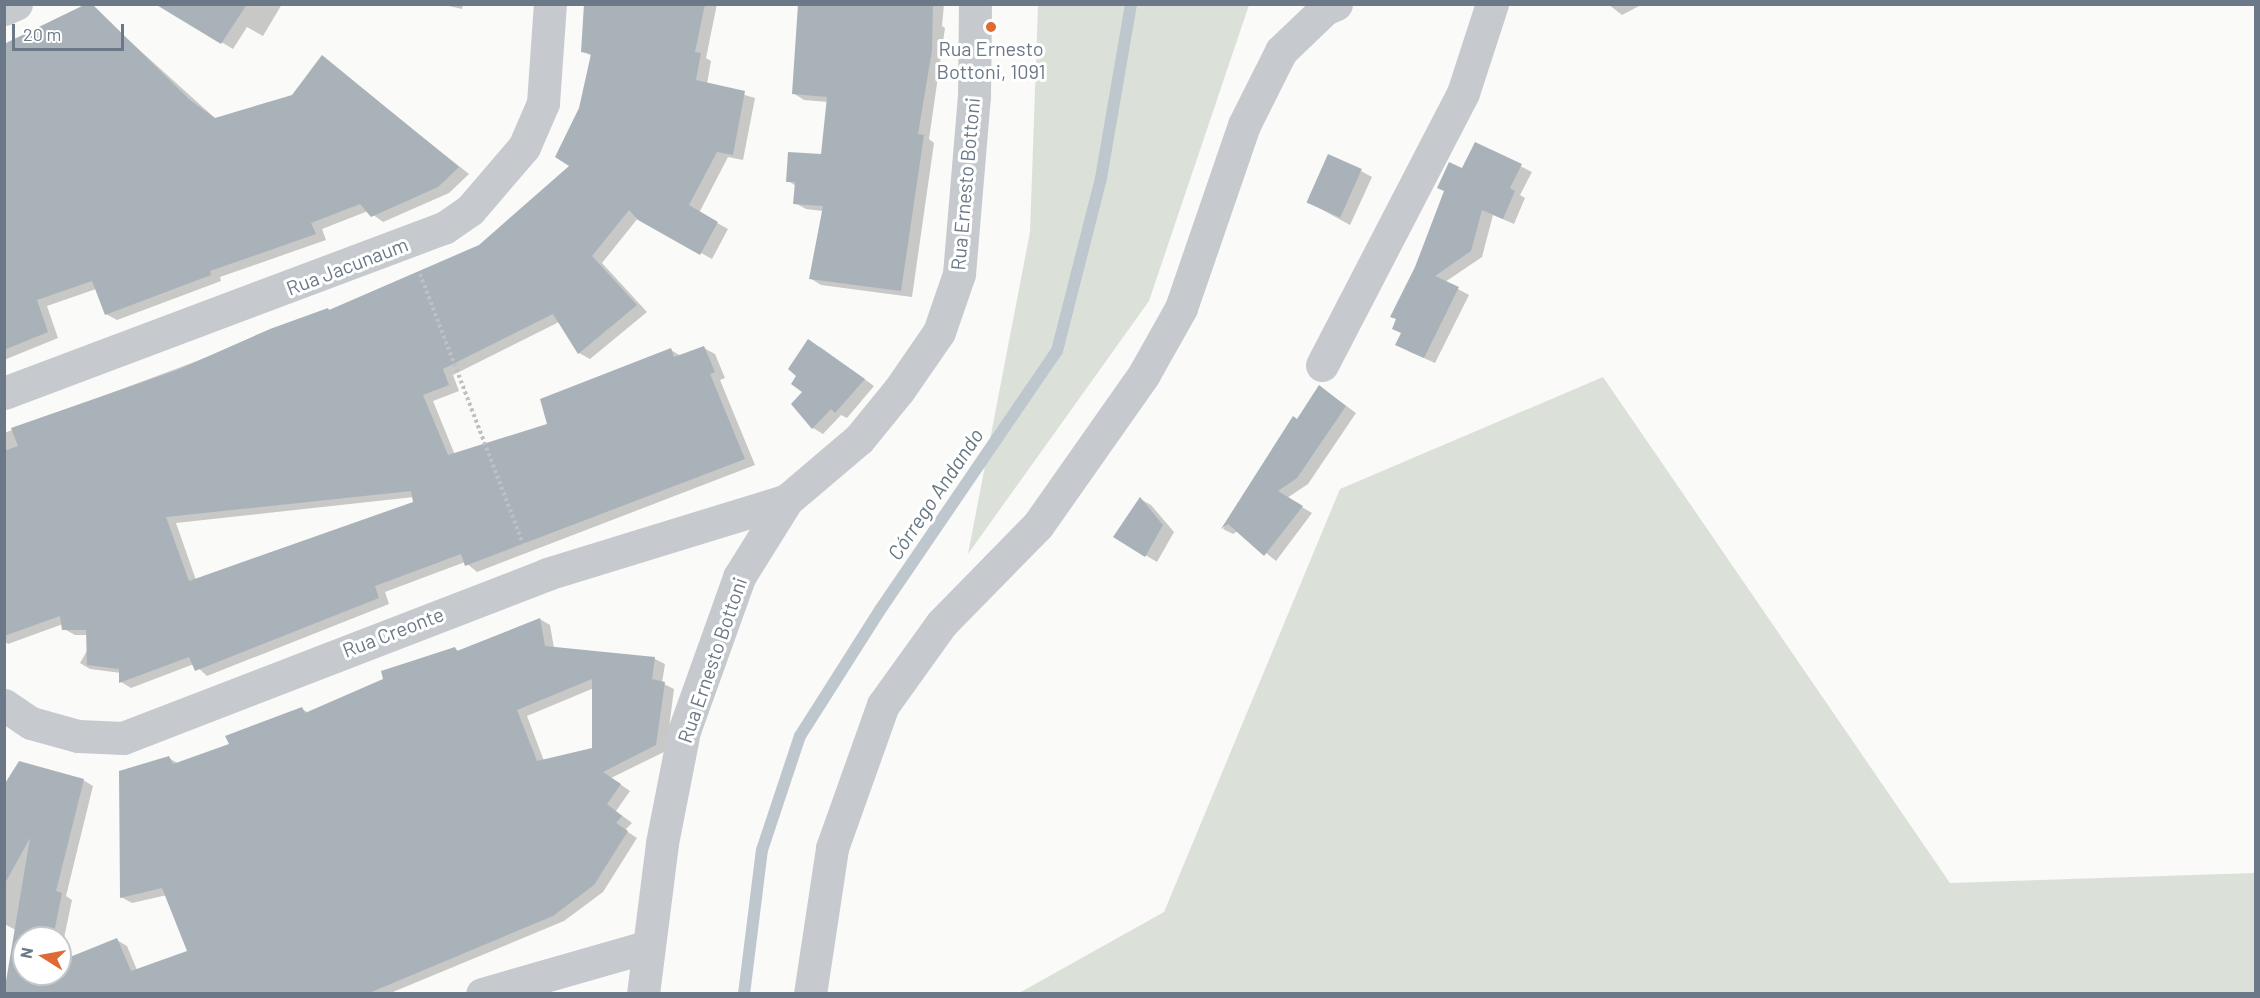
<!DOCTYPE html>
<html>
<head>
<meta charset="utf-8">
<style>
	body { margin:0 }
	#map { position:relative; width:2260px; height:998px; overflow:hidden; background:#fafaf8; font-family:Barlow,sans-serif }
	div>[style] { position:absolute }
	[style*='--x'] { left:calc(var(--x)*1px); top:calc(var(--y)*1px); width:calc(var(--w)*1px); rotate:calc(var(--a)*1deg) }
	.green>* { inset:0; background:#dbe1d9 }
	.shadow>* { inset:0; background:#0003 }
	.stream>* { height:12px; margin:-6px; padding:0 6px; transform-origin:6px; border-radius:6px; background:#bec7cd }
	.building>* { inset:0; background:#aab2b9; transform-origin:0 0 }
	.path>* { height:4px; margin-top:-2px; transform-origin:0; background:repeating-linear-gradient(90deg,#bec0c3 0 3px,transparent 0 6px) }
	.street>* { height:33px; margin:-16.5px; padding:0 16.5px; transform-origin:16.5px; border-radius:16.5px; background:#c6c9cd }
	.dots>* { width:16px; height:16px; translate:-50% -50%; box-sizing:border-box; border:3px solid #fff; border-radius:50% }
	span { translate:-50% -50%; white-space:nowrap; text-align:center; line-height:1.15; -webkit-text-stroke:6px #fff; paint-order:stroke }
	.poi-label { font-size:20px; color:#6a7888 }
	.street-label { font-size:20px; color:#6a7888 }
	.water-label { font-size:21px; color:#667883; font-style:italic }
	.frame { position:absolute; inset:0; border:6px solid #6a7888; pointer-events:none }
	.north { position:absolute; left:12px; top:926px; width:60px; height:60px; box-sizing:border-box; background:#fff; border:2px solid #c3c9cf; border-radius:50%; rotate:281deg; font-size:16px; font-weight:700; line-height:24px; text-align:center; color:#6a7888 }
	.north::after { content:''; display:block; margin:auto; width:21px; height:27px; background:#df6a33; clip-path:polygon(50% 0,100% 100%,50% 72%,0 100%) }
	.scale { position:absolute; left:12px; top:24px; width:112px; height:27px; box-sizing:border-box; border:3px solid #6a7888; border-top:0; padding-left:8px; font-size:18px; line-height:21px; white-space:nowrap; color:#6a7888; -webkit-text-stroke:4px #fff; paint-order:stroke }
</style>
</head>
<body>
<div id="map">
	<div class="green">
		<i style="clip-path:polygon(1038px 5px,1249px 5px,1149px 301px,968px 554px,1030px 232px)"></i>
		<i style="clip-path:polygon(1603px 377px,1950px 883px,2255px 873px,2255px 993px,1019px 993px,1164px 912px,1340px 489px)"></i>
	</div>
	<div class="shadow">
		<i style="clip-path:polygon(158px 4px,282px 4px,263px 36px,247px 27px,233px 49px)"></i>
		<i style="clip-path:polygon(440px 4px,463px 4px,462px 9px)"></i>
		<i style="clip-path:polygon(evenodd,585px 4px,717px 4px,706px 58px,711px 61px,707px 84px,755px 98px,743px 160px,728px 157px,699px 213px,728px 229px,712px 259px,638px 218px,602px 263px,647px 312px,590px 359px,579px 353px,559px 322px,453px 375px,459px 391px,433px 401px,455px 455px,549px 425px,671px 350px,681px 356px,704px 348px,715px 354px,725px 378px,720px 380px,755px 465px,477px 572px,465px 562px,385px 592px,389px 604px,207px 676px,194px 664px,131px 688px,121px 682px,121px 673px,90px 669px,80px 663px,88px 649px,88px 635px,75px 635px,64px 629px,63px 624px,8px 644px,4px 641px,4px 433px,331px 311px,480px 246px,572px 166px,592px 56px,582px 51px,585px 4px,414px 497px,415px 503px,196px 580px,176px 523px,414px 497px)"></i>
		<i style="clip-path:polygon(799px 4px,944px 4px,942px 26px,945px 28px,929px 139px,934px 143px,912px 297px,821px 285px,810px 278px,823px 211px,806px 209px,795px 203px,796px 186px,788px 181px,822px 156px,828px 102px,804px 100px,793px 93px)"></i>
		<i style="clip-path:polygon(1608px 4px,1643px 4px,1622px 15px)"></i>
		<i style="clip-path:polygon(93px 8px,216px 119px,293px 96px,322px 57px,469px 174px,449px 193px,383px 222px,368px 211px,322px 229px,326px 240px,220px 277px,221px 281px,117px 320px,106px 314px,96px 289px,47px 306px,58px 338px,4px 360px,4px 46px)"></i>
		<i style="clip-path:polygon(1475px 144px,1532px 172px,1520px 195px,1525px 198px,1514px 224px,1493px 215px,1482px 257px,1445px 282px,1469px 295px,1435px 363px,1408px 351px,1462px 170px)"></i>
		<i style="clip-path:polygon(1361px 171px,1372px 177px,1350px 225px,1319px 208px)"></i>
		<i style="clip-path:polygon(820px 347px,874px 386px,847px 418px,841px 415px,823px 434px,813px 428px,798px 376px)"></i>
		<i style="clip-path:polygon(1330px 394px,1356px 413px,1308px 484px,1287px 498px,1312px 513px,1276px 561px,1238px 531px,1233px 534px,1223px 529px,1294px 418px,1298px 421px)"></i>
		<i style="clip-path:polygon(1140px 499px,1151px 505px,1174px 532px,1157px 562px,1115px 537px)"></i>
		<i style="clip-path:polygon(evenodd,540px 619px,550px 625px,554px 648px,655px 659px,665px 664px,662px 683px,674px 689px,666px 751px,611px 778px,630px 791px,616px 811px,632px 823px,625px 830px,637px 838px,603px 892px,564px 921px,388px 994px,4px 994px,4px 984px,10px 982px,18px 931px,4px 924px,4px 788px,83px 780px,93px 786px,66px 896px,72px 900px,60px 957px,60px 938px,24px 938px,24px 974px,60px 974px,60px 962px,117px 940px,127px 946px,137px 970px,189px 952px,167px 895px,132px 903px,121px 897px,169px 758px,179px 764px,231px 745px,302px 709px,309px 713px,455px 649px,459px 651px,540px 619px,594px 688px,593px 749px,544px 761px,527px 716px,594px 688px)"></i>
	</div>
	<div class="stream">
		<i style="--x:744;--y:994;--w:145;--a:-82.9"></i>
		<i style="--x:762;--y:850;--w:120;--a:-71.6"></i>
		<i style="--x:800;--y:736;--w:149;--a:-57.6"></i>
		<i style="--x:880;--y:610;--w:314;--a:-55.7"></i>
		<i style="--x:1057;--y:351;--w:179;--a:-75.7"></i>
		<i style="--x:1101;--y:178;--w:177;--a:-80.2"></i>
	</div>
	<div class="building">
		<i style="clip-path:polygon(86px 4px,92px 4px,190px 100px,215px 118px,292px 95px,322px 55px,459px 167px,438px 187px,371px 217px,360px 204px,311px 223px,316px 234px,210px 271px,211px 275px,105px 315px,92px 281px,37px 300px,48px 332px,4px 350px,4px 44px)"></i>
		<i style="clip-path:polygon(155px 4px,247px 4px,221px 44px)"></i>
		<i style="clip-path:polygon(evenodd,584px 4px,705px 4px,695px 52px,701px 53px,696px 80px,745px 91px,733px 155px,717px 152px,689px 205px,718px 222px,700px 255px,638px 220px,629px 210px,592px 256px,637px 305px,578px 354px,553px 314px,443px 369px,449px 385px,423px 395px,448px 455px,547px 424px,540px 399px,671px 348px,674px 357px,704px 346px,715px 372px,710px 374px,745px 459px,465px 566px,461px 554px,375px 586px,379px 598px,195px 671px,189px 657px,119px 683px,119px 669px,87px 665px,86px 630px,62px 630px,60px 616px,4px 636px,4px 451px,18px 446px,11px 428px,177px 370px,270px 329px,328px 308px,329px 310px,479px 245px,569px 166px,555px 157px,579px 108px,591px 54px,581px 52px,584px 4px,411px 491px,413px 502px,189px 581px,166px 517px,411px 491px)"></i>
		<i style="clip-path:polygon(798px 4px,933px 4px,932px 50px,918px 134px,924px 135px,901px 291px,809px 279px,823px 206px,793px 204px,795px 182px,786px 182px,788px 152px,821px 154px,827px 97px,792px 94px)"></i>
		<i style="clip-path:polygon(1475px 142px,1522px 164px,1510px 188px,1515px 191px,1503px 219px,1482px 210px,1471px 251px,1435px 276px,1459px 287px,1424px 358px,1395px 345px,1401px 333px,1392px 329px,1396px 319px,1390px 317px,1415px 267px,1444px 191px,1437px 188px,1449px 162px,1462px 168px)"></i>
		<i style="left:1328px;top:154px;width:37px;height:53px;rotate:24deg"></i>
		<i style="clip-path:polygon(808px 339px,865px 379px,835px 413px,831px 409px,812px 429px,791px 404px,802px 392px,791px 384px,796px 376px,788px 369px)"></i>
		<i style="clip-path:polygon(1319px 385px,1346px 406px,1297px 478px,1278px 491px,1303px 506px,1264px 556px,1228px 524px,1221px 529px,1293px 416px,1297px 419px)"></i>
		<i style="clip-path:polygon(1140px 497px,1163px 525px,1145px 557px,1113px 537px)"></i>
		<i style="clip-path:polygon(evenodd,540px 618px,545px 646px,655px 657px,652px 679px,665px 682px,656px 745px,603px 772px,621px 784px,607px 804px,622px 816px,616px 823px,628px 831px,594px 885px,553px 916px,369px 993px,4px 993px,30px 838px,4px 885px,4px 785px,19px 761px,84px 779px,56px 891px,62px 893px,53px 938px,24px 938px,24px 974px,60px 974px,60px 961px,117px 938px,131px 971px,187px 951px,162px 888px,120px 898px,119px 771px,169px 756px,173px 764px,229px 744px,225px 736px,302px 707px,305px 713px,383px 679px,381px 671px,455px 647px,457px 651px,540px 618px,592px 679px,592px 748px,537px 761px,517px 710px,592px 679px)"></i>
	</div>
	<div class="path">
		<i style="--x:420;--y:274;--w:289;--a:69.1"></i>
	</div>
	<div class="street">
		<i style="--x:4;--y:9;--w:13;--a:-23"></i>
		<i style="--x:1322;--y:365;--w:306;--a:-62.6"></i>
		<i style="--x:1463;--y:93;--w:94;--a:-72"></i>
		<i style="--x:4;--y:393;--w:470;--a:-20.6"></i>
		<i style="--x:444;--y:228;--w:32;--a:-35"></i>
		<i style="--x:470;--y:210;--w:83;--a:-49.4"></i>
		<i style="--x:524;--y:147;--w:48;--a:-66.6"></i>
		<i style="--x:543;--y:103;--w:99;--a:-86"></i>
		<i style="--x:4;--y:705;--w:32;--a:34"></i>
		<i style="--x:31;--y:723;--w:49;--a:15.5"></i>
		<i style="--x:78;--y:736;--w:45;--a:2.5"></i>
		<i style="--x:123;--y:738;--w:455;--a:-21.1"></i>
		<i style="--x:547;--y:574;--w:251;--a:-17.1"></i>
		<i style="--x:482;--y:994;--w:171;--a:-16"></i>
		<i style="--x:643;--y:994;--w:152;--a:-82.8"></i>
		<i style="--x:662;--y:843;--w:114;--a:-78.9"></i>
		<i style="--x:684;--y:731;--w:164;--a:-70.3"></i>
		<i style="--x:739;--y:577;--w:91;--a:-58.1"></i>
		<i style="--x:787;--y:500;--w:94;--a:-40.3"></i>
		<i style="--x:859;--y:439;--w:63;--a:-50.8"></i>
		<i style="--x:899;--y:390;--w:70;--a:-55.4"></i>
		<i style="--x:939;--y:332;--w:61;--a:-71"></i>
		<i style="--x:959;--y:274;--w:179;--a:-85.2"></i>
		<i style="--x:974;--y:96;--w:92;--a:-89.4"></i>
		<i style="--x:810;--y:994;--w:148;--a:-81.4"></i>
		<i style="--x:832;--y:848;--w:152;--a:-70.4"></i>
		<i style="--x:883;--y:705;--w:101;--a:-54.3"></i>
		<i style="--x:942;--y:623;--w:137;--a:-45.6"></i>
		<i style="--x:1038;--y:525;--w:184;--a:-54.9"></i>
		<i style="--x:1144;--y:374;--w:76;--a:-60.7"></i>
		<i style="--x:1181;--y:308;--w:194;--a:-71"></i>
		<i style="--x:1244;--y:125;--w:83;--a:-63.4"></i>
		<i style="--x:1281;--y:51;--w:61;--a:-43.7"></i>
		<i style="--x:1325;--y:9;--w:12;--a:-24"></i>
	</div>
	<div class="dots">
		<i style="left:991px;top:27px;background:#df6a33"></i>
	</div>
	<div class="poi-label">
		<span style="left:991px;top:60px">Rua Ernesto<br>Bottoni, 1091</span>
	</div>
	<div class="street-label">
		<span style="left:965px;top:184px;rotate:-85deg">Rua Ernesto Bottoni</span>
		<span style="left:347px;top:266px;rotate:-21deg">Rua Jacunaum</span>
		<span style="left:393px;top:632px;rotate:-21deg">Rua Creonte</span>
		<span style="left:712px;top:660px;rotate:-71deg">Rua Ernesto Bottoni</span>
	</div>
	<div class="water-label">
		<span style="left:935px;top:494px;rotate:-56deg">Córrego Andando</span>
	</div>
	<div class="frame"></div>
	<div class="north">N</div>
	<div class="scale">20 m</div>
</div>
</body>
</html>
